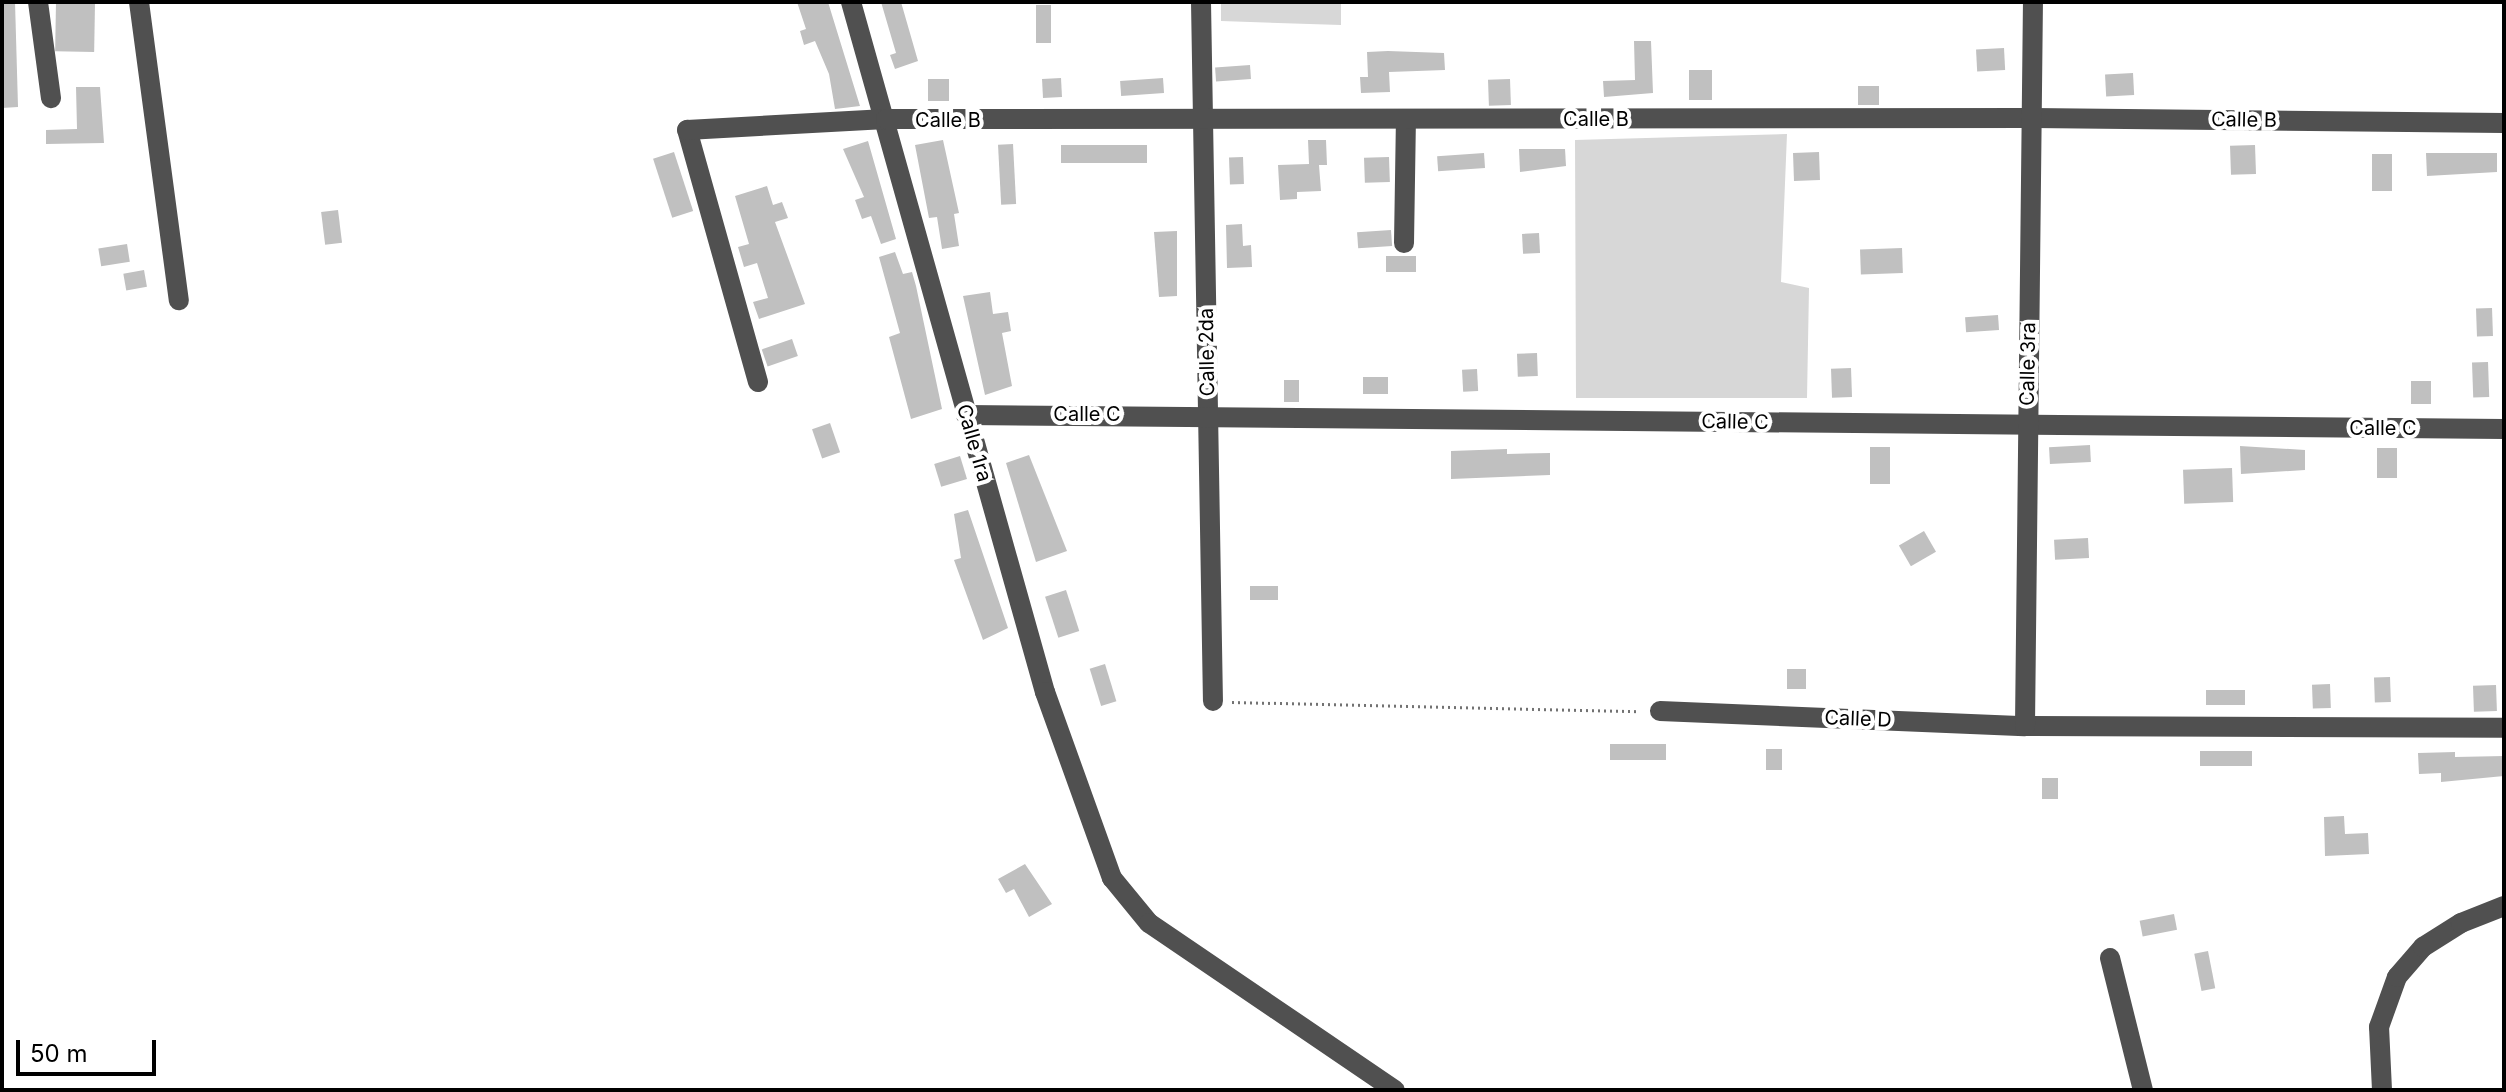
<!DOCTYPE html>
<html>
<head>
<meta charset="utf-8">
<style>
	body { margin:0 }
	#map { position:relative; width:2506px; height:1092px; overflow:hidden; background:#fff; font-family:Inter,sans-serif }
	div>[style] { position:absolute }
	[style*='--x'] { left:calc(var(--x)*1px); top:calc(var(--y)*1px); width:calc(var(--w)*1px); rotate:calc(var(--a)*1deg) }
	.green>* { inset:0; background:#d7d7d7 }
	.building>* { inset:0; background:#c0c0c0; transform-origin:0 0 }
	.path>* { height:3px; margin-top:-1.5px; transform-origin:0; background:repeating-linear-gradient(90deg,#727272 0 2px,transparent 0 6px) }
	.minor>* { height:20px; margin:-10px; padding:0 10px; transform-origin:10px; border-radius:10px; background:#505050 }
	span { translate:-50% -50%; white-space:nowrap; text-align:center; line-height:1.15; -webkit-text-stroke:8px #fff; paint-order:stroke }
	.street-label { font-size:20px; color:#000 }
	.frame { position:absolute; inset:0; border:4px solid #000; pointer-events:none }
	.scale { position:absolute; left:16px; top:1040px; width:140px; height:36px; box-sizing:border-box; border:4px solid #000; border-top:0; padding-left:10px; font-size:24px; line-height:28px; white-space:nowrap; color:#000; -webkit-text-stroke:6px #fff; paint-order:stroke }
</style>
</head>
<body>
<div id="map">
	<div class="green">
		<i style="clip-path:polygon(1221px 2px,1341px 2px,1341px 25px,1221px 21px)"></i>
		<i style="clip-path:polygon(1787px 134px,1781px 282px,1809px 288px,1807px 398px,1576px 398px,1575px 140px)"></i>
	</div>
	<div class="building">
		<i style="clip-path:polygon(2px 2px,15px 2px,18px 107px,2px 108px)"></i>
		<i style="clip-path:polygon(797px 2px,828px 2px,860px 106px,835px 109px,829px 74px,815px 41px,804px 45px,800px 31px,806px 29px)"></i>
		<i style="clip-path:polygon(881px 2px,901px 2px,918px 61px,895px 69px,890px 55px,896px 53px)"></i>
		<i style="left:95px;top:3px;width:49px;height:39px;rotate:91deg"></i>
		<i style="left:1036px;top:5px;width:15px;height:38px"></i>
		<i style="clip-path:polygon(1634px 41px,1651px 41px,1653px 93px,1604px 97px,1603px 81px,1635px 80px)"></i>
		<i style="left:2004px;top:48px;width:22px;height:28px;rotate:87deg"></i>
		<i style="clip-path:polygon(1388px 51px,1444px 53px,1445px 70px,1389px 72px,1390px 92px,1361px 93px,1360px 77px,1368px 77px,1367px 52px)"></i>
		<i style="left:1250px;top:65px;width:14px;height:35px;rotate:86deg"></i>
		<i style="left:1712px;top:70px;width:30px;height:23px;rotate:90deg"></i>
		<i style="left:2133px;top:73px;width:22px;height:28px;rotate:87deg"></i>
		<i style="left:1061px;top:78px;width:19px;height:19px;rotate:87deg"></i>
		<i style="left:1163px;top:78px;width:15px;height:43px;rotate:86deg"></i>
		<i style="left:928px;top:79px;width:21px;height:22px"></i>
		<i style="left:1510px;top:79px;width:26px;height:22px;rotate:88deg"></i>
		<i style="left:1858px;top:86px;width:21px;height:19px"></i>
		<i style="clip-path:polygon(76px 87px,100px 87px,104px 143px,46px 144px,46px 130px,77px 129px)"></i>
		<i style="clip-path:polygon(943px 140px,959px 213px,954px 214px,959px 246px,942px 249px,937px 217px,929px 218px,915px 145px)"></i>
		<i style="clip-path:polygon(1308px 140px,1326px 140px,1327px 165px,1319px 165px,1321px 191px,1297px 192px,1297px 199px,1280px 200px,1278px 165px,1309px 164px)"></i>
		<i style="clip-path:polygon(868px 141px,896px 239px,881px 244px,871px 216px,862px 219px,855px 200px,864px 197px,843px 149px)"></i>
		<i style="left:1013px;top:144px;width:60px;height:15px;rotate:87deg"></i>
		<i style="left:1147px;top:145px;width:18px;height:86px;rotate:90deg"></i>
		<i style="left:2255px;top:145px;width:29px;height:25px;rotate:88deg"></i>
		<i style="clip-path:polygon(1519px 149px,1565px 149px,1566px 166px,1520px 172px)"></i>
		<i style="left:674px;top:152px;width:62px;height:22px;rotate:72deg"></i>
		<i style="left:1819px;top:152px;width:28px;height:26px;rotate:88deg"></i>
		<i style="left:1484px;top:153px;width:15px;height:47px;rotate:86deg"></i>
		<i style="clip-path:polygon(2426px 153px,2497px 153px,2497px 172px,2427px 176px)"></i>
		<i style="left:2372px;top:154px;width:20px;height:37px"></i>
		<i style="left:1243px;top:157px;width:27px;height:14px;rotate:88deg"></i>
		<i style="left:1389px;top:157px;width:25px;height:25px;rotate:88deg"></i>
		<i style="clip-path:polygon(767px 186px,773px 205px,782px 202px,788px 218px,775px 222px,805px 304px,759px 319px,753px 302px,768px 298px,757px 263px,744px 267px,738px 247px,749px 244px,735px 196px)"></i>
		<i style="left:338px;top:210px;width:33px;height:17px;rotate:83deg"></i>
		<i style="clip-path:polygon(1242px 224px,1243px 246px,1251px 245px,1252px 267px,1227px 268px,1226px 225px)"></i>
		<i style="left:1391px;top:230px;width:16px;height:34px;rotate:86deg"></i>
		<i style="clip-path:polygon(1177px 231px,1177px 296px,1159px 297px,1154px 232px)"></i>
		<i style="left:1539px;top:233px;width:20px;height:17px;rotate:87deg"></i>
		<i style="left:127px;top:244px;width:18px;height:29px;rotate:81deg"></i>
		<i style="left:1902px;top:248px;width:25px;height:42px;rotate:88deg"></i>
		<i style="clip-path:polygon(895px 252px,903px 274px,912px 272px,916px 286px,942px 409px,911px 419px,889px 337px,900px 333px,879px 257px)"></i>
		<i style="left:1416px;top:256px;width:16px;height:30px;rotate:90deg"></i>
		<i style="left:144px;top:270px;width:17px;height:21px;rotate:80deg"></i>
		<i style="clip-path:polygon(990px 292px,993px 314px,1008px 312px,1011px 331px,1002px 333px,1012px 386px,985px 395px,963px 296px)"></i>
		<i style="left:2492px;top:308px;width:28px;height:16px;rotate:88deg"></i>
		<i style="left:1998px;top:315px;width:15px;height:33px;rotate:86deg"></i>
		<i style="left:792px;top:339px;width:18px;height:32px;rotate:71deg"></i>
		<i style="left:1537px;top:353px;width:23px;height:20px;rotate:88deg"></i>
		<i style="left:2488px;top:362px;width:35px;height:16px;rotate:88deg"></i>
		<i style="left:1851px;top:368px;width:29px;height:20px;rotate:88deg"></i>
		<i style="left:1477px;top:369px;width:22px;height:15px;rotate:87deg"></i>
		<i style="left:1388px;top:377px;width:17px;height:25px;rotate:90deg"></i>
		<i style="left:1284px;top:380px;width:15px;height:22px"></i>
		<i style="left:2431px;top:381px;width:23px;height:20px;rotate:90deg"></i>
		<i style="left:830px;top:423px;width:31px;height:19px;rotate:71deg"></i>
		<i style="left:2090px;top:445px;width:17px;height:41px;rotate:87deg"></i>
		<i style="clip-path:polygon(2240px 446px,2305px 450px,2305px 470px,2241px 474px)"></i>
		<i style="left:1870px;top:447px;width:20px;height:37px"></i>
		<i style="left:2377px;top:448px;width:20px;height:30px"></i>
		<i style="clip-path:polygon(1507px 449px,1507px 454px,1550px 453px,1550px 475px,1451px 479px,1451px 451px)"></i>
		<i style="clip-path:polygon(1029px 455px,1067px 551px,1036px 562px,1006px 463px)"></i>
		<i style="left:960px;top:456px;width:24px;height:27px;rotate:73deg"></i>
		<i style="left:2232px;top:468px;width:34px;height:49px;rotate:88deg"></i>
		<i style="clip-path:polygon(968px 510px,1008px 628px,983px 640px,954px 560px,961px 558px,954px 514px)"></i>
		<i style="left:1924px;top:531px;width:24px;height:29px;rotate:60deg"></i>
		<i style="left:2088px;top:538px;width:20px;height:34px;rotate:87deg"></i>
		<i style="left:1278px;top:586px;width:14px;height:28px;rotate:90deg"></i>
		<i style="left:1066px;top:590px;width:43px;height:22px;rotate:72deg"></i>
		<i style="left:1105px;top:664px;width:39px;height:16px;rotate:73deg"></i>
		<i style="left:1787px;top:669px;width:19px;height:20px"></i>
		<i style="left:2390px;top:677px;width:25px;height:16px;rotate:88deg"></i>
		<i style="left:2330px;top:684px;width:24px;height:18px;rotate:88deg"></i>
		<i style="left:2496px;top:685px;width:26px;height:23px;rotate:88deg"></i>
		<i style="left:2206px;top:690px;width:39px;height:15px"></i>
		<i style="left:1610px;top:744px;width:56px;height:16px"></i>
		<i style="left:1766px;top:749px;width:16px;height:21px"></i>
		<i style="left:2252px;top:751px;width:15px;height:52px;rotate:90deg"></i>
		<i style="clip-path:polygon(2455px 752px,2455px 757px,2504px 756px,2504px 776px,2441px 782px,2441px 773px,2419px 774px,2418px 753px)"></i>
		<i style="left:2042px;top:778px;width:16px;height:21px"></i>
		<i style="clip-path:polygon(2344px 816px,2345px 834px,2368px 833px,2369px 854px,2325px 856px,2324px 817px)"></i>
		<i style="clip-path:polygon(1025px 864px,1052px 904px,1029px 917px,1014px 889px,1006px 893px,998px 879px)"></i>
		<i style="left:2174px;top:914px;width:16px;height:35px;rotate:79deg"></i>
		<i style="left:2208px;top:951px;width:38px;height:14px;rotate:79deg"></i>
	</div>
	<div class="path">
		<i style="--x:1232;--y:702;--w:408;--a:1.3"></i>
	</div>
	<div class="minor">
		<i style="--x:38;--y:2;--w:97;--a:82.3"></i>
		<i style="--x:139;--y:2;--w:301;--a:82.4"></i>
		<i style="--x:851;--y:2;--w:717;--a:74.3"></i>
		<i style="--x:1045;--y:692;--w:198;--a:70.2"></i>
		<i style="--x:1112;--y:878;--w:58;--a:50.6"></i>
		<i style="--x:1149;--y:923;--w:297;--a:34.2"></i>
		<i style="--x:1201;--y:2;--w:699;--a:89.02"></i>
		<i style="--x:1404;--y:243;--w:123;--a:-89.1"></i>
		<i style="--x:758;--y:382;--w:262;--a:-105.7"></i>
		<i style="--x:687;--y:130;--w:199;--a:-3.2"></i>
		<i style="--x:886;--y:119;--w:1147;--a:-0.05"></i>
		<i style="--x:2033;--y:118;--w:471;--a:0.6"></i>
		<i style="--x:966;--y:415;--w:1538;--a:0.52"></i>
		<i style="--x:1660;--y:711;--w:365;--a:2.4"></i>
		<i style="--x:2025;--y:726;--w:479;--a:0.2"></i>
		<i style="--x:2025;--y:726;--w:724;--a:-89.37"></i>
		<i style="--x:2110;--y:958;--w:136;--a:76"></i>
		<i style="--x:2382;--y:1090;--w:63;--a:-92.7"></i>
		<i style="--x:2379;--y:1027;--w:53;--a:-70.2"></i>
		<i style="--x:2397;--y:977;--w:40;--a:-49"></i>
		<i style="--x:2423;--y:947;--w:45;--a:-32.3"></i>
		<i style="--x:2461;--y:923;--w:46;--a:-21.6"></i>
	</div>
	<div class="street-label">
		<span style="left:1596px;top:119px">Calle B</span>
		<span style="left:948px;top:120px">Calle B</span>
		<span style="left:2244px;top:120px;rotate:1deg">Calle B</span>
		<span style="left:1207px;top:352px;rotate:-91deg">Calle 2da</span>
		<span style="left:2028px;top:364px;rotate:-89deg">Calle 3ra</span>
		<span style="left:1087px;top:414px">Calle C</span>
		<span style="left:1735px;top:422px;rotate:1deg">Calle C</span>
		<span style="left:2383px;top:428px">Calle C</span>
		<span style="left:974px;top:443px;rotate:74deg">Calle 1ra</span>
		<span style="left:1858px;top:719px;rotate:2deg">Calle D</span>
	</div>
	<div class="frame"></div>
	<div class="scale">50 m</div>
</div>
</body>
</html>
